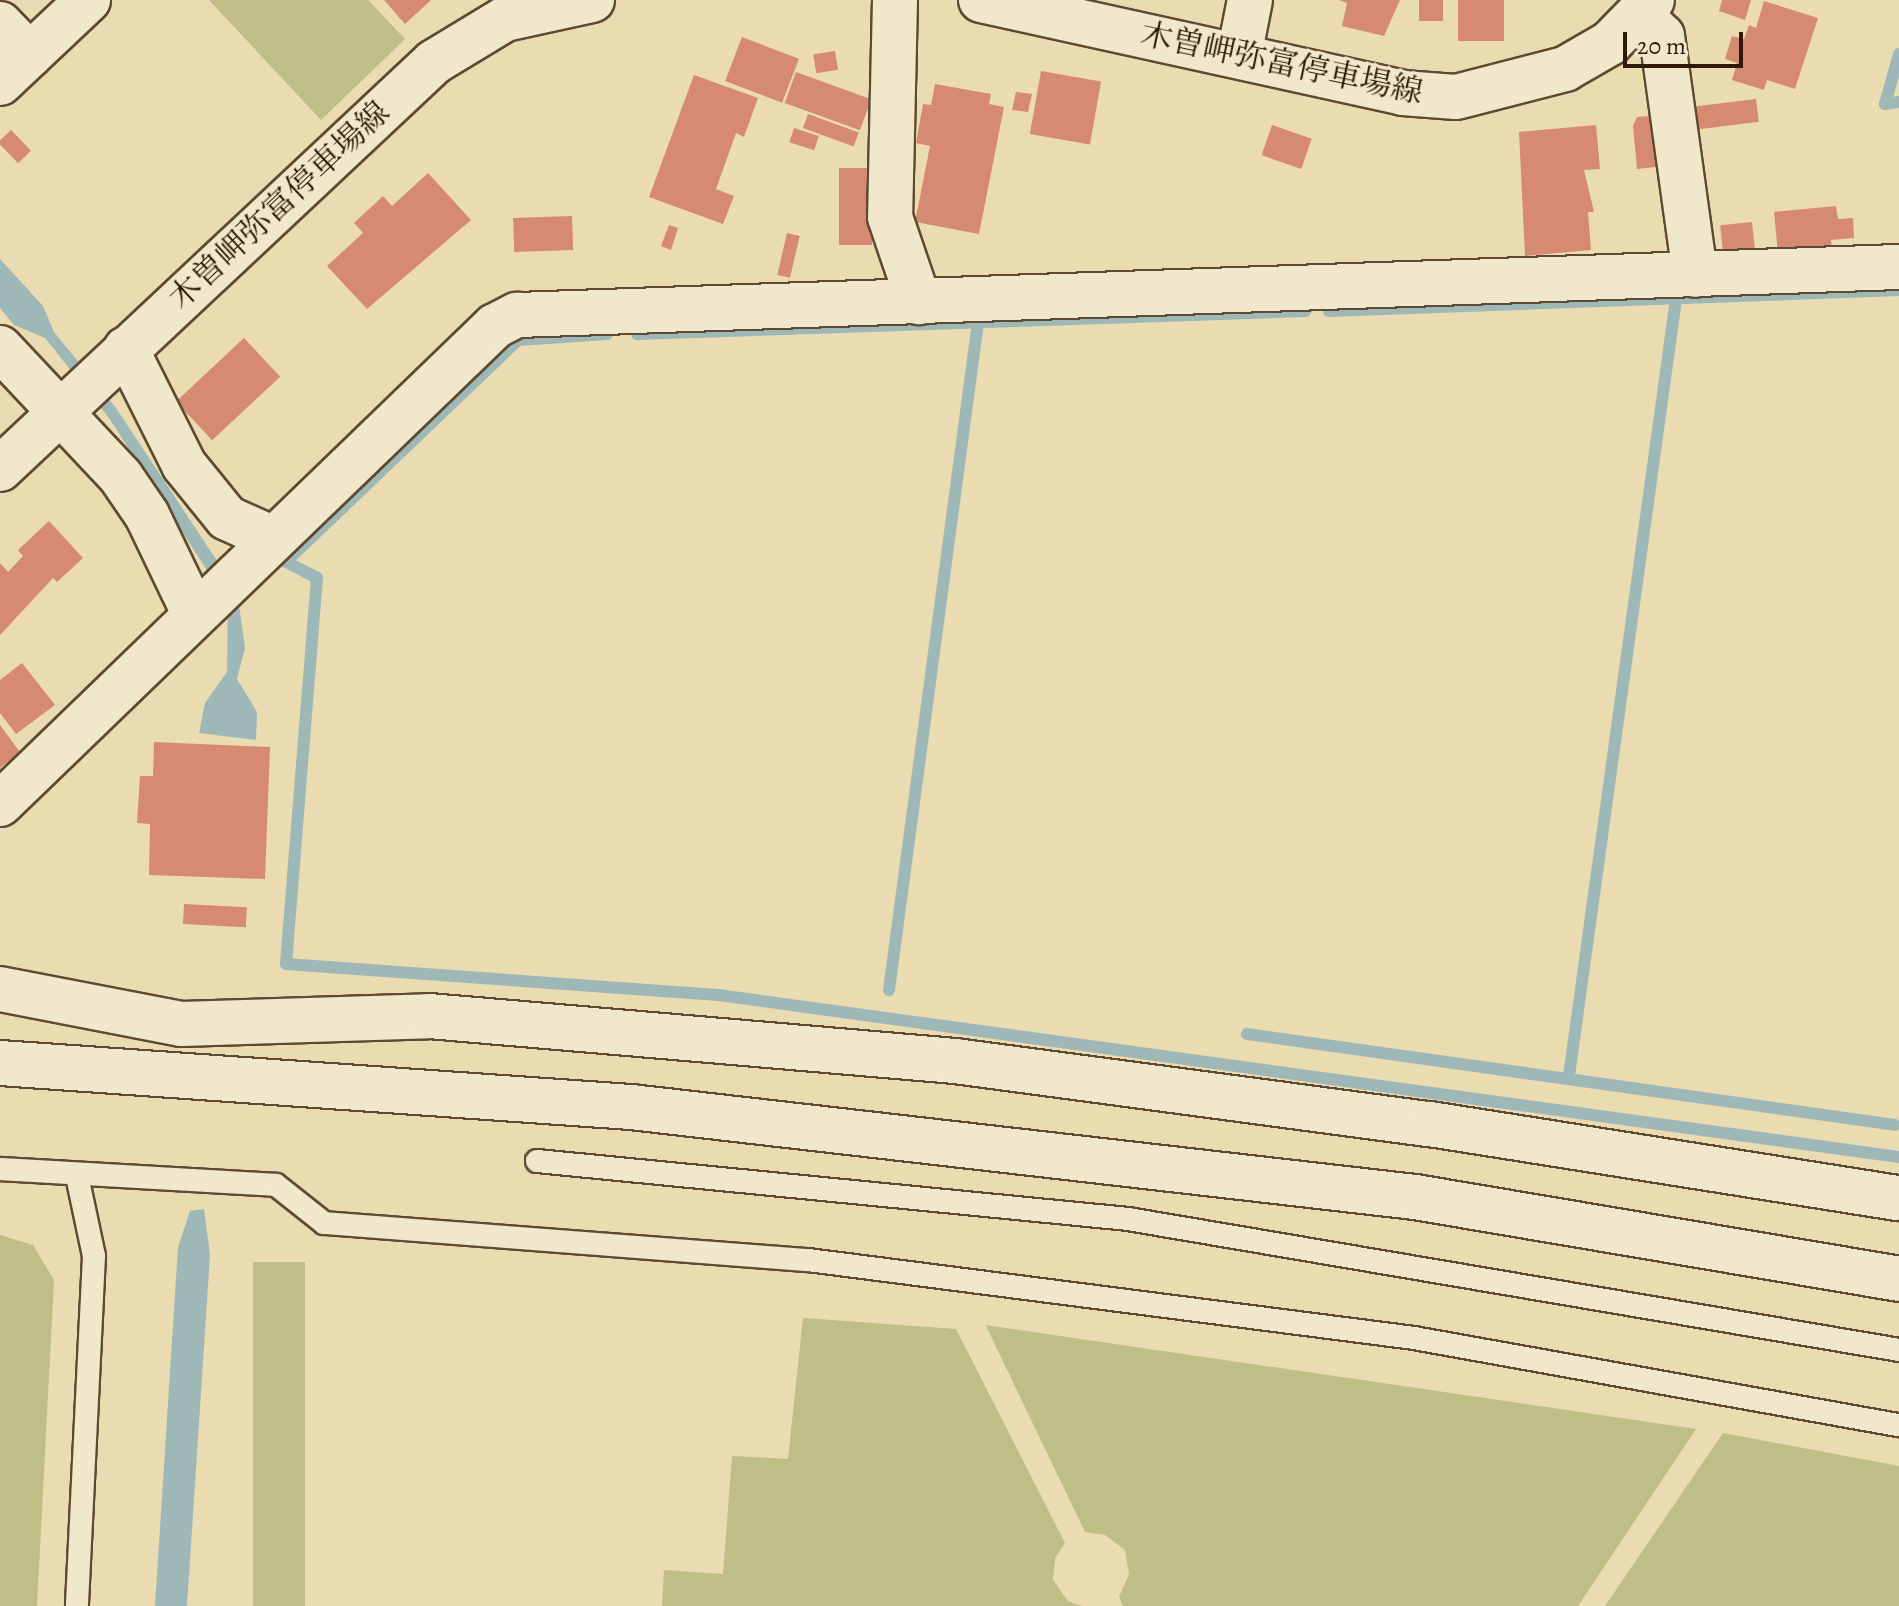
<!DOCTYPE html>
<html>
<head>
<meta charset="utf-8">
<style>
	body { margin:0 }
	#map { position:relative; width:1899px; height:1606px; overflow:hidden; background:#eadbb0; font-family:Alegreya,"Noto Serif JP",serif }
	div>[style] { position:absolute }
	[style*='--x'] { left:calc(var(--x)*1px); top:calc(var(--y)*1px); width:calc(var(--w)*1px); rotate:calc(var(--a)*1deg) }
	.green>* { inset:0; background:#bebe86; transform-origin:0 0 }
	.water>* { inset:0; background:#9eb8b8 }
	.stream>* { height:12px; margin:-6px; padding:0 6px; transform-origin:6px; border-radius:6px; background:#9eb8b8 }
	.building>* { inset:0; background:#d58a71; transform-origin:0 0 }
	.roads { filter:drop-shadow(2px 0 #5e4a33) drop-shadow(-2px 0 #5e4a33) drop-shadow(0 2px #5e4a33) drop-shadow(0 -2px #5e4a33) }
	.lane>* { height:22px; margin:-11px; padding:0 11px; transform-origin:11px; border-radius:11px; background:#f1e8cc }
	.street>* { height:44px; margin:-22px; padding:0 22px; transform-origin:22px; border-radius:22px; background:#f1e8cc }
	.secondary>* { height:44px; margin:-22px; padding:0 22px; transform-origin:22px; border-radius:22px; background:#f1e8cc }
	span { translate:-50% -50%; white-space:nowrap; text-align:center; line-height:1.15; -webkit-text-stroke:6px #f1e8cc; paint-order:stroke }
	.street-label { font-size:32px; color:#2f1a09 }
	.scale { position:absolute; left:1623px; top:32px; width:120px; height:36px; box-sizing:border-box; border:4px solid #2f1a09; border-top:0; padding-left:10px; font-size:24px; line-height:28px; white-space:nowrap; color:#2f1a09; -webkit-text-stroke:6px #f1e8cc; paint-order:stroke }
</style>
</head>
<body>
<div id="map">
	<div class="green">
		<i style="clip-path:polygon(209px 0,368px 0,405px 39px,321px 120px)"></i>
		<i style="clip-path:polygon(0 1235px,33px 1245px,54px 1280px,37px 1606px,0 1606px)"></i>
		<i style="left:253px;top:1262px;width:52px;height:345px"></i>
		<i style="clip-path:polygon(803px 1318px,956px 1329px,1065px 1543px,1055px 1558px,1053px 1580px,1068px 1601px,1082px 1606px,662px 1606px,664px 1570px,723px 1574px,732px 1456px,788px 1459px)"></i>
		<i style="clip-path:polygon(986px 1326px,986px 1325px,1696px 1429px,1578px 1606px,1123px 1606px,1119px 1597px,1129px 1574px,1125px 1550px,1105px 1535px,1085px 1532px)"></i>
		<i style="clip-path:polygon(1723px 1433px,1899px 1466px,1899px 1606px,1605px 1606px)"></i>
	</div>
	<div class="water">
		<i style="clip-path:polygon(0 259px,43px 306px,54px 332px,116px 408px,237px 591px,245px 648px,237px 679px,257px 712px,256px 740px,199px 733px,205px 703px,227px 672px,228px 603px,109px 418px,45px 338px,14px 325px,0 308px)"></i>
		<i style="clip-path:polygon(204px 1209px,210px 1255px,187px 1606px,155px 1606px,178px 1247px,190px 1211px)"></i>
	</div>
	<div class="stream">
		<i style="--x:1899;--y:54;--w:52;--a:105.6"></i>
		<i style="--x:1885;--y:104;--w:14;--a:-8"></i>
		<i style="--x:1329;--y:311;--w:570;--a:-2.11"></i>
		<i style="--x:607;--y:334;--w:89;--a:176.1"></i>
		<i style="--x:518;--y:340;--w:321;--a:136.3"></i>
		<i style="--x:286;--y:562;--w:35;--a:27"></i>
		<i style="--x:317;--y:578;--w:387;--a:94.6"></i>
		<i style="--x:286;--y:964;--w:433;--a:4.1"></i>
		<i style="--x:718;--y:995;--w:1192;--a:7.81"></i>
		<i style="--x:637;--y:334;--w:669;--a:-1.97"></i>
		<i style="--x:889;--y:990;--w:674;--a:-82.41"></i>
		<i style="--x:1247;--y:1034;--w:654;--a:7.99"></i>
		<i style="--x:1569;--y:1076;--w:784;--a:-82.16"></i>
	</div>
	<div class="building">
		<i style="clip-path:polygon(384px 0,431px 0,405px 24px)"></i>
		<i style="clip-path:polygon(1339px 0,1400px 0,1384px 36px,1342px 26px,1347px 3px)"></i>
		<i style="left:1419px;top:0;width:24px;height:21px"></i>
		<i style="left:1458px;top:0;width:46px;height:41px"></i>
		<i style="clip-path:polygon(1722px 0,1751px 0,1745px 20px,1719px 11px)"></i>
		<i style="clip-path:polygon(1764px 1px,1818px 18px,1795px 89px,1767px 80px,1764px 90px,1732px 80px,1737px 63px,1725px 59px,1732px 36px,1744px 39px,1749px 25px,1756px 28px)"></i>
		<i style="left:742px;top:37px;width:61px;height:47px;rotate:21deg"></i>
		<i style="left:835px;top:51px;width:19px;height:22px;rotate:81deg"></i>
		<i style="left:1041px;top:71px;width:61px;height:64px;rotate:10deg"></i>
		<i style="left:796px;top:72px;width:80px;height:33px;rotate:20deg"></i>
		<i style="clip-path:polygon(694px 75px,758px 98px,744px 137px,736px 133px,716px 189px,734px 196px,723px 224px,649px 197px)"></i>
		<i style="clip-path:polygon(935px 84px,991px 94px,989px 104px,1004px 107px,979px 234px,915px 222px,930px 146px,916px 143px,923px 104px,931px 105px)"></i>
		<i style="clip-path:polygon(1016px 92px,1032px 94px,1028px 112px,1012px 110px)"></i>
		<i style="left:1756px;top:99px;width:23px;height:62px;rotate:83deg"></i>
		<i style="left:808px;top:114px;width:54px;height:15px;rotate:20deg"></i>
		<i style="clip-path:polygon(1660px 115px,1665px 166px,1637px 169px,1633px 126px,1637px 117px)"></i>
		<i style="left:1272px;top:125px;width:42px;height:32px;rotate:19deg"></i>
		<i style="clip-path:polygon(1596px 125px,1600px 169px,1584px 170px,1594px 212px,1588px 212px,1591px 250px,1525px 256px,1519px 132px)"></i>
		<i style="left:794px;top:128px;width:26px;height:15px;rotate:18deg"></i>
		<i style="left:11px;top:130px;width:29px;height:18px;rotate:46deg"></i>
		<i style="left:839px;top:168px;width:33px;height:77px"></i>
		<i style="clip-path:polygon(428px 173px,471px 220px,367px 309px,327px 266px,363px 233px,354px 223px,383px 196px,392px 206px)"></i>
		<i style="clip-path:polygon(1836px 206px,1838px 219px,1853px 218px,1854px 238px,1831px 240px,1832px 248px,1778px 253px,1774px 212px)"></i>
		<i style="left:572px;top:216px;width:34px;height:59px;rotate:88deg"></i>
		<i style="left:1752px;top:222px;width:30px;height:32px;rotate:84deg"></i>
		<i style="clip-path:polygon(669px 225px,678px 228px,671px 250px,661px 246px)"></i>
		<i style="left:787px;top:233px;width:13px;height:43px;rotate:13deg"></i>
		<i style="left:244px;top:338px;width:53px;height:93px;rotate:47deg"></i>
		<i style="clip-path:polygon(49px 521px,83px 558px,57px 582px,53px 578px,0 635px,0 563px,8px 572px,23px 556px,18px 550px)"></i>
		<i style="clip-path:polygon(22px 663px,55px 705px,16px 734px,0 713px,0 680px)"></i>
		<i style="clip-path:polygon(0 725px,20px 752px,0 768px)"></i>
		<i style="clip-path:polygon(154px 742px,270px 747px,265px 879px,149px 875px,150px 824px,137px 823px,140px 776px,153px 776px)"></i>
		<i style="left:184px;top:904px;width:63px;height:20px;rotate:3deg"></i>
	</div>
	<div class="roads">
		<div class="lane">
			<i style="--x:537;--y:1161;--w:594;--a:5.6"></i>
			<i style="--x:1128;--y:1219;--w:782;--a:9.64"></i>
			<i style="--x:0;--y:1169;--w:276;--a:3.3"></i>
			<i style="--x:276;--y:1185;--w:61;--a:38.4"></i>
			<i style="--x:324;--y:1223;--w:485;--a:4.4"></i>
			<i style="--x:808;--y:1260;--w:611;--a:7.33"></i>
			<i style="--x:1414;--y:1338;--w:493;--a:10.2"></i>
			<i style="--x:77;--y:1176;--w:82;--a:78"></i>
			<i style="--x:94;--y:1256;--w:350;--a:92.8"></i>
		</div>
		<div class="street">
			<i style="--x:895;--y:0;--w:217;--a:91.3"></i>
			<i style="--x:890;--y:217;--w:90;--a:71.2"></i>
			<i style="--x:1641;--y:16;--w:29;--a:44"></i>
			<i style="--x:1662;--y:36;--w:241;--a:82.1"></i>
			<i style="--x:0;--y:24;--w:43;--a:45.9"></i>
			<i style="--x:1239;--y:56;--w:57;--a:-78.9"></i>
			<i style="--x:0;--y:83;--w:121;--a:-43.3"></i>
			<i style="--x:0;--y:348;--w:177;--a:46.8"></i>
			<i style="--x:121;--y:477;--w:46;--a:55.6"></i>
			<i style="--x:147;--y:515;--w:111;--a:64.4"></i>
			<i style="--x:126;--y:349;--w:130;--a:63.4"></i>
			<i style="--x:184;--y:465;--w:68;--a:50.9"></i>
			<i style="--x:227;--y:518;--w:51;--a:24.1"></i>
			<i style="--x:0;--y:804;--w:688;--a:-44"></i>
			<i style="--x:495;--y:326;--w:25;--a:-27"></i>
			<i style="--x:517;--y:315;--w:1383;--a:-1.99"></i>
			<i style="--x:0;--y:989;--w:184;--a:10.9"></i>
			<i style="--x:181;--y:1024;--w:248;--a:-1.8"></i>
			<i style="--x:429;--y:1016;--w:528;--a:4.89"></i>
			<i style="--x:955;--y:1061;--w:479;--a:7.6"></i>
			<i style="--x:1430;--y:1124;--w:475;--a:9"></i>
		</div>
		<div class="secondary">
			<i style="--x:981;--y:0;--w:432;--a:12.4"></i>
			<i style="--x:1403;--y:93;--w:53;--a:4.3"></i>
			<i style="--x:1456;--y:97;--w:113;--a:-14.4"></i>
			<i style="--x:1565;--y:69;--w:52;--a:-30"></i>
			<i style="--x:1610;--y:43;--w:60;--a:-45.7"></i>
			<i style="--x:0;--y:469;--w:595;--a:-43.16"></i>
			<i style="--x:434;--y:62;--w:83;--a:-31.2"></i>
			<i style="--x:505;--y:19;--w:89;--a:-12.3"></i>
			<i style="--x:0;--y:1063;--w:633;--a:3.99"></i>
			<i style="--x:631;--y:1107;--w:789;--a:6.55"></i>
			<i style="--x:1415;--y:1197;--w:491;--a:9.6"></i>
		</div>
	</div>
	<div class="street-label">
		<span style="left:1282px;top:63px;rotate:12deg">木曽岬弥富停車場線</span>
		<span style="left:279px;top:205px;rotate:-43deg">木曽岬弥富停車場線</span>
	</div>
	<div class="scale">20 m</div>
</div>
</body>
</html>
